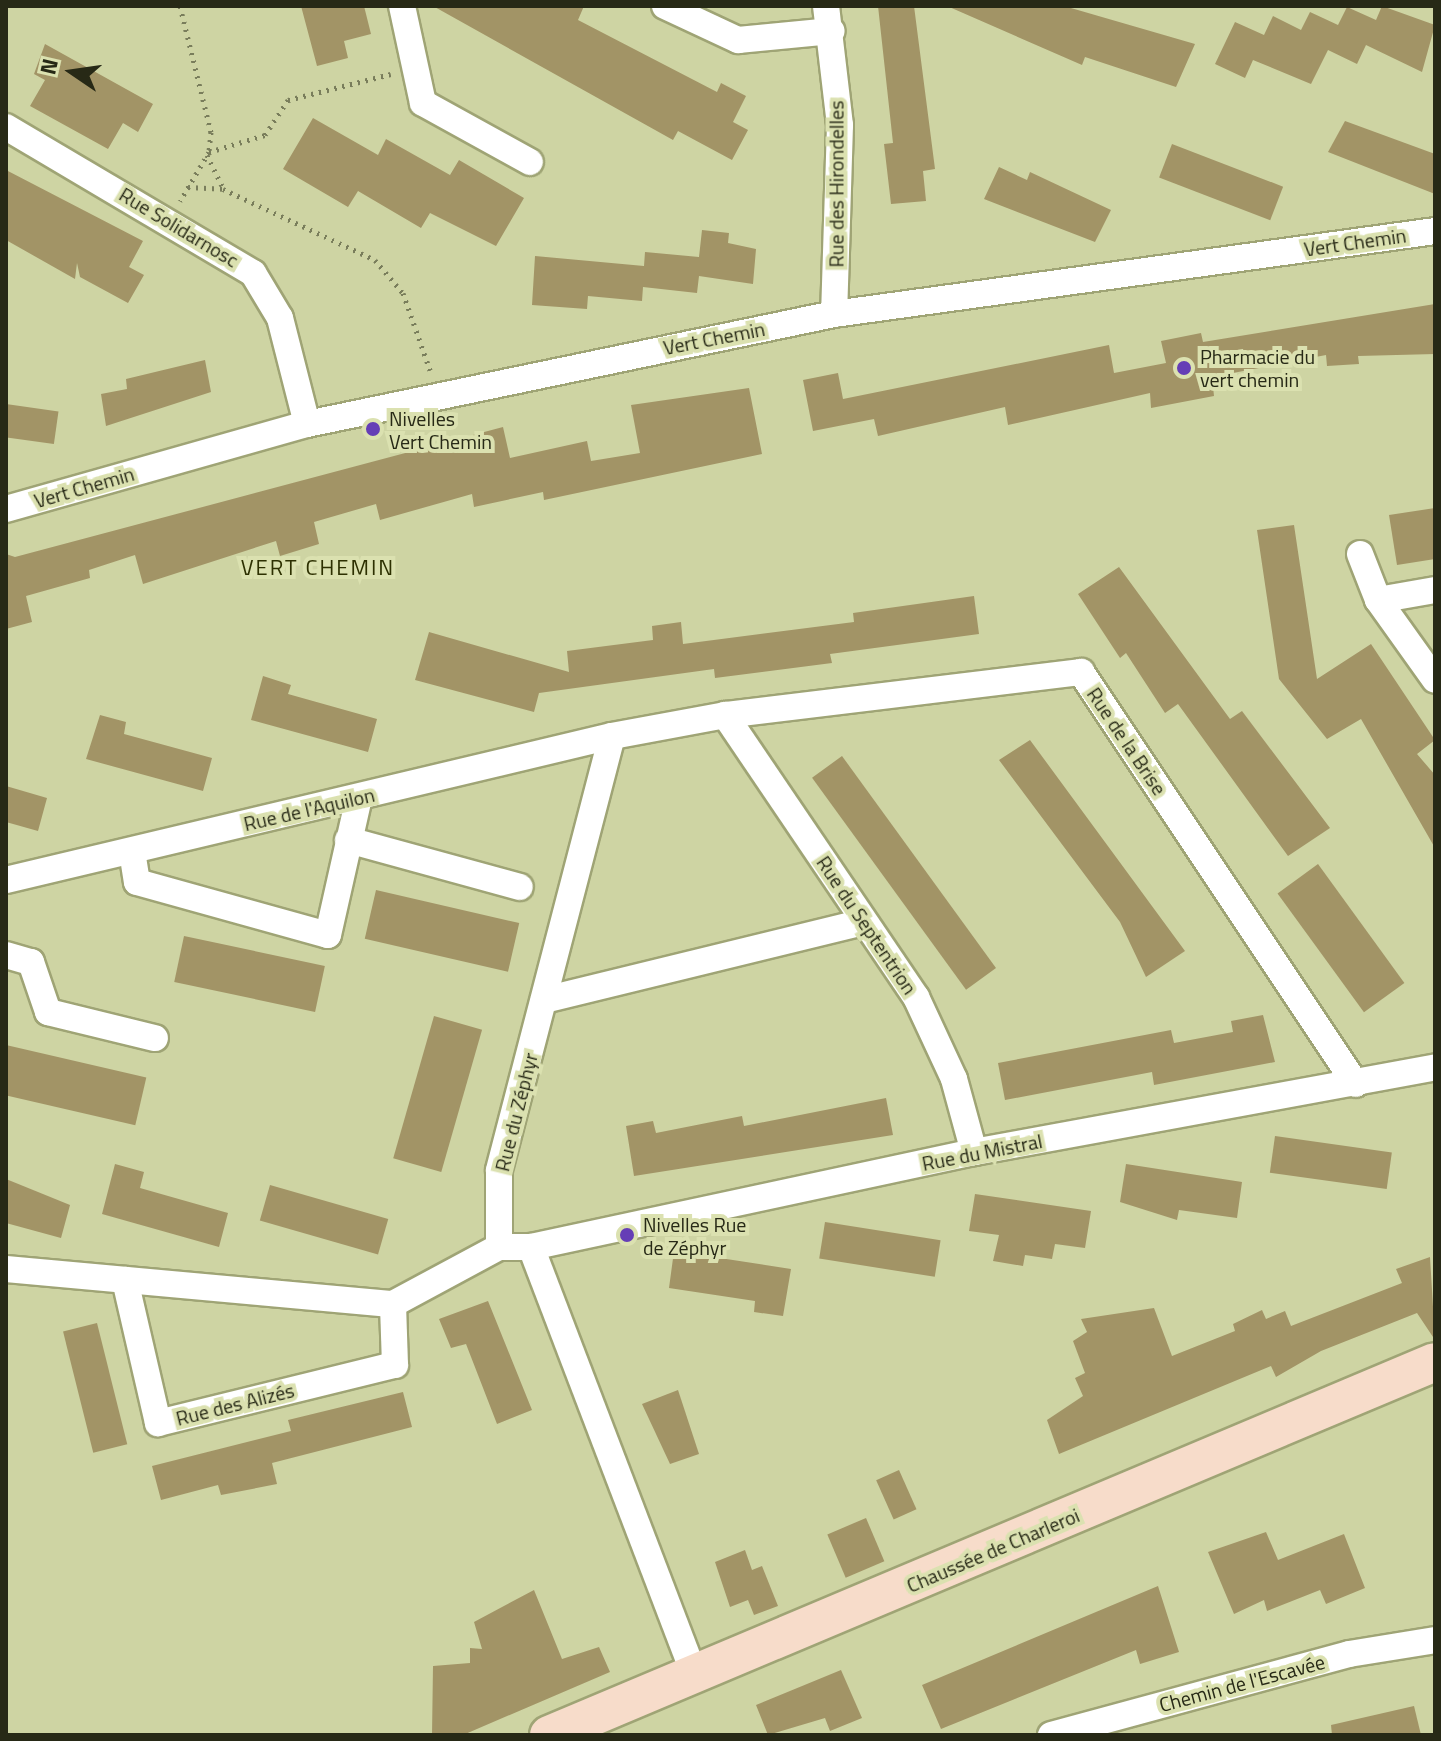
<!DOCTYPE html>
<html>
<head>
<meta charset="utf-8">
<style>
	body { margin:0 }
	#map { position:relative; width:1441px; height:1741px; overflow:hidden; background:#ced4a3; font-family:"Titillium Web",sans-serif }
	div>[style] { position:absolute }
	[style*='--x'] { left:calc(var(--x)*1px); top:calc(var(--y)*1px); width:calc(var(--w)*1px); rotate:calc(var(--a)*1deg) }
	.building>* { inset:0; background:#a29466; transform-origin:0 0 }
	.path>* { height:5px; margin-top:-2.5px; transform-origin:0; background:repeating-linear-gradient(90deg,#797d5b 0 2px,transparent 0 8px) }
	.roads { filter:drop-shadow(2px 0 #9fa475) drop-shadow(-2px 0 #9fa475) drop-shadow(0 2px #9fa475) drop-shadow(0 -2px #9fa475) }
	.minor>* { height:26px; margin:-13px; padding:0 13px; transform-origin:13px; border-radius:13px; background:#fff }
	.secondary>* { height:38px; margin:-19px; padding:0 19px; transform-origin:19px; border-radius:19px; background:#f7dcca }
	.dots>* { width:22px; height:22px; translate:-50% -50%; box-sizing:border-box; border:4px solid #dbe1b0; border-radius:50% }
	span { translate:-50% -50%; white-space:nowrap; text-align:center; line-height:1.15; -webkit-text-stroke:8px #dbe1b0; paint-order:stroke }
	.street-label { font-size:20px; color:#272916 }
	.poi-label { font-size:20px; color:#272916 }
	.left { translate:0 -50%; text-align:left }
	.neighbourhood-label { font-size:22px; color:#2d3001; letter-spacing:2px }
	.frame { position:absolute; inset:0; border:8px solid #272916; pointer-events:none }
	.north { position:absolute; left:32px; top:32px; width:80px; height:80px; -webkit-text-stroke:6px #dbe1b0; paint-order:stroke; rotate:283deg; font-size:22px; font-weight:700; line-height:32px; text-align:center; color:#272916 }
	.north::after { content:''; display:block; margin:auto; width:28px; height:36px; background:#272916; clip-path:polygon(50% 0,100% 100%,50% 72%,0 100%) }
</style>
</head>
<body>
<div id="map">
	<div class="building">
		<i style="clip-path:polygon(301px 6px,364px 6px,371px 34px,344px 41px,348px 58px,317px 66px)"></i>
		<i style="clip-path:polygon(433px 6px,584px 6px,578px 20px,717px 92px,721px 83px,746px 96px,733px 122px,748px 130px,732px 160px,678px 131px,673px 140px)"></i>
		<i style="clip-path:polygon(878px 6px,914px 6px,935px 169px,923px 171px,926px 201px,891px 204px,884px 144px,893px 143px)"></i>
		<i style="clip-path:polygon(947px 6px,1064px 6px,1195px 44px,1176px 87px,1085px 57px,1082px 65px)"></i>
		<i style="clip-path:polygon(1382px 6px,1435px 25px,1422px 72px,1366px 45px,1357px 64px,1328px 50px,1311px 84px,1253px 60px,1245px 78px,1215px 64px,1235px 22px,1264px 35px,1273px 16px,1301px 30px,1310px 12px,1338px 25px,1347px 7px,1376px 20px)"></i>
		<i style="clip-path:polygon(45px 44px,153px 104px,138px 132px,123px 123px,108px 149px,30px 106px,45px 80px,34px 74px)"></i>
		<i style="clip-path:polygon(313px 118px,378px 155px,386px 139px,450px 175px,459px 160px,524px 198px,496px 246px,430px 213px,421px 228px,358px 191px,348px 207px,283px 169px)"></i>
		<i style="clip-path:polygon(1345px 121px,1435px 154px,1435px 194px,1328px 152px)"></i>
		<i style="left:1172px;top:144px;width:119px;height:36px;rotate:21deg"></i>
		<i style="clip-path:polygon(999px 167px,1027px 180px,1030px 172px,1111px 210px,1095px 242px,984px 199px)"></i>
		<i style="clip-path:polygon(6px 170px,143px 241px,129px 267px,144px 275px,128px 303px,80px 277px,77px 263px,75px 279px,6px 240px)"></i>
		<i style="clip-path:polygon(702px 230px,729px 233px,728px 243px,756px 249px,753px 284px,699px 276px,697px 293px,643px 287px,642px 301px,588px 296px,587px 309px,532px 305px,535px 256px,644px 266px,645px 252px,699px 257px)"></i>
		<i style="clip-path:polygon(1435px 304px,1435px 354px,1358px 356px,1359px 364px,1327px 366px,1326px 355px,1212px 377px,1214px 396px,1151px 408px,1150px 393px,1008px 425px,1005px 407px,878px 436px,874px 419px,813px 431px,803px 380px,838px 373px,843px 399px,1109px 345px,1114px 373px,1166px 363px,1161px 341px,1201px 333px,1203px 342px)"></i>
		<i style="clip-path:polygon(205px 360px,211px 392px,106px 426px,101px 394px,127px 389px,126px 379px)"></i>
		<i style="clip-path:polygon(749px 388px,762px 454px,544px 500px,543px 492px,474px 507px,472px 494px,380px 520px,376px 504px,314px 522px,319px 544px,280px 556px,276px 541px,143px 584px,135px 555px,89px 570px,90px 578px,26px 596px,32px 622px,6px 629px,6px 554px,15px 557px,503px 427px,510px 458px,587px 441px,591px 461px,640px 453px,631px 405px)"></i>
		<i style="left:6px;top:404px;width:53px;height:33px;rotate:8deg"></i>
		<i style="clip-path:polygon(1435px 508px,1435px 559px,1397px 565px,1389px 515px)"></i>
		<i style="clip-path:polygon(1294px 525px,1317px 679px,1371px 644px,1435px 740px,1417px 754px,1435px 775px,1435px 848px,1361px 719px,1327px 739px,1279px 679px,1257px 530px)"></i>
		<i style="clip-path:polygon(1119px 567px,1230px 719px,1242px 711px,1330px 828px,1288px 856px,1178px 704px,1165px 713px,1126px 653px,1120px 658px,1078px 594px)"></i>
		<i style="clip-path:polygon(974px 596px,979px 634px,830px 654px,832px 663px,715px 678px,714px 669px,539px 693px,534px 712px,415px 680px,429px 632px,569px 672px,567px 651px,653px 640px,652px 626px,681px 622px,683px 644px,854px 622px,853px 613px)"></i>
		<i style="clip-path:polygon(263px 676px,291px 685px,288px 694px,377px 719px,368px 752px,251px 720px)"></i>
		<i style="clip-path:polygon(100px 715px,126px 722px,124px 734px,212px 758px,203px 791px,86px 759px)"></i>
		<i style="clip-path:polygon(1030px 740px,1185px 951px,1146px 977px,1120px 922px,999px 760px)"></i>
		<i style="left:842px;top:756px;width:262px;height:37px;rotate:54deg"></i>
		<i style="clip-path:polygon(6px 786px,47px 798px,38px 831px,6px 822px)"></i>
		<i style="left:1318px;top:864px;width:147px;height:50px;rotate:54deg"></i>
		<i style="left:376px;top:890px;width:147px;height:50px;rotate:13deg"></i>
		<i style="left:184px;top:936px;width:144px;height:47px;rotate:12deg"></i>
		<i style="clip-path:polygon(1263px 1015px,1275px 1062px,1154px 1085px,1152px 1072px,1005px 1100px,998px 1063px,1171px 1030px,1174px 1043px,1233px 1032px,1231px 1021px)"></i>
		<i style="left:434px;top:1016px;width:50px;height:148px;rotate:16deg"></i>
		<i style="left:6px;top:1045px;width:144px;height:49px;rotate:13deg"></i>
		<i style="clip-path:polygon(886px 1098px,893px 1135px,634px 1176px,626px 1126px,653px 1121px,656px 1133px,742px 1116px,744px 1126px)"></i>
		<i style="left:1275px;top:1136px;width:118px;height:37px;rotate:8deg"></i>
		<i style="clip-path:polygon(115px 1164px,144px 1172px,140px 1188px,228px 1213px,219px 1247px,102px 1214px)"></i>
		<i style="clip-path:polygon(1126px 1164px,1242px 1182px,1237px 1218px,1179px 1210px,1177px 1220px,1120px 1202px)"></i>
		<i style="clip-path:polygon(6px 1179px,70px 1205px,61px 1238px,6px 1223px)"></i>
		<i style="left:270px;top:1185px;width:123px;height:37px;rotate:16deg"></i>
		<i style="clip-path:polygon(975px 1194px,1091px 1211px,1085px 1248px,1055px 1244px,1052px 1259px,1025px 1255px,1023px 1266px,993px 1261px,999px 1235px,969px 1231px)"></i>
		<i style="left:825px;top:1222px;width:117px;height:37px;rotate:9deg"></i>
		<i style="clip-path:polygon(674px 1251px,791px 1269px,783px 1316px,754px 1312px,755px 1301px,669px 1288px)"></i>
		<i style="clip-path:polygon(1430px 1257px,1435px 1340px,1417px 1313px,1321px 1351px,1276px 1377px,1271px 1366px,1059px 1454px,1047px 1420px,1083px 1396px,1075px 1378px,1085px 1373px,1073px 1341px,1087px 1332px,1081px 1319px,1154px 1308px,1172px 1356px,1235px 1331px,1233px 1324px,1262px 1310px,1266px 1319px,1285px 1311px,1291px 1326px,1402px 1283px,1396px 1269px)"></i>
		<i style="clip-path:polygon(488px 1301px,532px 1410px,497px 1424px,466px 1344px,451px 1348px,439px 1319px)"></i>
		<i style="left:97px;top:1323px;width:125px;height:35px;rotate:76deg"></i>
		<i style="clip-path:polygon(678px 1390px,699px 1454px,670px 1464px,642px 1404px)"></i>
		<i style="clip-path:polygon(403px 1392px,412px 1427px,272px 1463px,277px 1484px,221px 1495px,218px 1485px,161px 1500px,152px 1466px,291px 1431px,288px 1420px)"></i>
		<i style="left:899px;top:1470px;width:43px;height:25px;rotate:66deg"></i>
		<i style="left:866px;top:1518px;width:47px;height:42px;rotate:67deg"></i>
		<i style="clip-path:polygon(1266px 1532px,1278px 1560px,1344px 1534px,1365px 1588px,1326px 1604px,1320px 1590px,1267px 1611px,1264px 1600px,1234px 1614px,1208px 1552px)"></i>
		<i style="clip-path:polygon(745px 1550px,752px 1570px,762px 1566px,778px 1606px,754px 1615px,748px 1600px,730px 1607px,715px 1562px)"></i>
		<i style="clip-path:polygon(1158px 1586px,1179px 1652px,1140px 1664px,1136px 1650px,941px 1729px,922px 1685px)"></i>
		<i style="clip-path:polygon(534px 1590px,562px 1659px,599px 1647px,610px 1672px,463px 1735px,432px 1735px,433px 1666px,470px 1663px,470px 1648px,482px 1649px,474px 1622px)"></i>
		<i style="clip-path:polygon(841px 1670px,862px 1718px,830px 1731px,825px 1718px,768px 1735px,756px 1705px)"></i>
		<i style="clip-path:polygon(1414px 1706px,1421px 1735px,1332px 1735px,1331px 1725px)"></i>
	</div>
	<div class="path">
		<i style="--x:180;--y:6;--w:130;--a:76.2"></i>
		<i style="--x:211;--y:132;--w:20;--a:96"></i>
		<i style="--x:209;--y:152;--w:57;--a:120.6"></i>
		<i style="--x:209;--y:152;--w:59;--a:-16.9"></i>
		<i style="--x:265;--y:135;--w:42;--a:-56.7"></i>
		<i style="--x:288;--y:100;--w:106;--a:-14.2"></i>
		<i style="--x:207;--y:155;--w:37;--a:64"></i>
		<i style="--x:188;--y:187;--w:35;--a:3"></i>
		<i style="--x:223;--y:189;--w:168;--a:25"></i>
		<i style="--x:375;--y:260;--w:43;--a:49.7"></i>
		<i style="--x:403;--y:293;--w:82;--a:70.7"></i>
	</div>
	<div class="roads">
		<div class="minor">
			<i style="--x:402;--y:6;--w:99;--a:77.8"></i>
			<i style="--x:423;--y:103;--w:122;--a:28.9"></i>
			<i style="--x:665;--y:6;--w:81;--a:25"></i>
			<i style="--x:738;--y:40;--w:94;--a:-5.5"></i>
			<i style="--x:826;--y:6;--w:120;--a:83.3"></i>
			<i style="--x:840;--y:125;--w:189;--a:91.8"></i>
			<i style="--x:6;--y:127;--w:287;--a:30.6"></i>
			<i style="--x:253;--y:273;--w:52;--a:59"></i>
			<i style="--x:280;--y:318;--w:109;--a:75.7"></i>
			<i style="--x:6;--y:509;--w:313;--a:-15.8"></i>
			<i style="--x:307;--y:424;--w:538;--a:-11.79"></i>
			<i style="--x:834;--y:314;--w:607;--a:-7.86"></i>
			<i style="--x:1360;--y:554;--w:49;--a:68.6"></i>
			<i style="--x:1378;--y:600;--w:98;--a:54.5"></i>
			<i style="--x:1378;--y:600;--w:58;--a:-10"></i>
			<i style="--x:725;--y:715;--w:341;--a:55.9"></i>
			<i style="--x:916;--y:997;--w:90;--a:65.1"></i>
			<i style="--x:954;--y:1079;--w:76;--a:74.7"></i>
			<i style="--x:612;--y:736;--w:449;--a:104.6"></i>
			<i style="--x:499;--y:1171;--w:76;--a:90"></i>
			<i style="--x:499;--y:1247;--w:32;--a:0"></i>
			<i style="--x:531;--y:1247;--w:453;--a:-12.1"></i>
			<i style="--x:974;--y:1152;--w:469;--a:-10.4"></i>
			<i style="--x:348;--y:840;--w:178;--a:15.3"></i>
			<i style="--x:132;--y:851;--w:31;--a:81"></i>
			<i style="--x:137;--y:882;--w:198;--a:15.5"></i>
			<i style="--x:328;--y:935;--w:141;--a:-77.3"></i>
			<i style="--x:6;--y:880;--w:623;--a:-13.37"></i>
			<i style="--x:612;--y:736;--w:115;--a:-10.5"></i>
			<i style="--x:725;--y:715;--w:359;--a:-6.9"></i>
			<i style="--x:1081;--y:672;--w:495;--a:56.3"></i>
			<i style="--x:6;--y:955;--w:26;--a:16"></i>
			<i style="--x:31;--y:962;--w:53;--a:71.2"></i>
			<i style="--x:48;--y:1012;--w:110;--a:13.7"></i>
			<i style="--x:544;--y:1000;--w:328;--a:-13.7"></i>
			<i style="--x:531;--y:1247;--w:459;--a:69.1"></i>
			<i style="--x:6;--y:1269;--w:389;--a:5.2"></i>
			<i style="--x:393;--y:1304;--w:120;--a:-28.3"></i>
			<i style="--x:125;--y:1280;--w:147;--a:77"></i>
			<i style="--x:158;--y:1423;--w:244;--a:-13.8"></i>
			<i style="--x:395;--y:1365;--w:61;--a:-91.9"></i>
			<i style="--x:1051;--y:1735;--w:309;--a:-15.2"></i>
			<i style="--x:1349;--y:1654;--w:87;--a:-9.2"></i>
		</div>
		<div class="secondary">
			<i style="--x:549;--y:1735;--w:961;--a:-22.83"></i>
		</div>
	</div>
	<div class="dots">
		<i style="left:1184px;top:368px;background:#653eb6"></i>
		<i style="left:373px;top:429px;background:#653eb6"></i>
		<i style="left:627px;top:1235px;background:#653eb6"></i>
	</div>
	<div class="street-label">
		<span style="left:836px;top:184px;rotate:-90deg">Rue des Hirondelles</span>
		<span style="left:179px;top:227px;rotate:31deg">Rue Solidarnosc</span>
		<span style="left:1355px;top:242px;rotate:-8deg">Vert Chemin</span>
		<span style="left:714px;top:338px;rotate:-11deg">Vert Chemin</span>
		<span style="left:84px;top:487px;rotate:-16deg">Vert Chemin</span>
		<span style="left:1127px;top:741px;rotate:56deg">Rue de la Brise</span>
		<span style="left:309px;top:809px;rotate:-13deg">Rue de l'Aquilon</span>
		<span style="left:867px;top:925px;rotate:56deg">Rue du Septentrion</span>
		<span style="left:516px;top:1112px;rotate:-76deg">Rue du Zéphyr</span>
		<span style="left:982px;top:1152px;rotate:-11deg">Rue du Mistral</span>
		<span style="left:235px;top:1404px;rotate:-14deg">Rue des Alizés</span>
		<span style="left:993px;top:1550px;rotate:-23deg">Chaussée de Charleroi</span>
		<span style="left:1242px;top:1683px;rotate:-15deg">Chemin de l'Escavée</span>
	</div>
	<div class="poi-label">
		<span class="left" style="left:1200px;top:368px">Pharmacie du<br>vert chemin</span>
		<span class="left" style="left:389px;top:430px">Nivelles<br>Vert Chemin</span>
		<span class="left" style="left:643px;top:1236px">Nivelles Rue<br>de Zéphyr</span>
	</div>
	<div class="neighbourhood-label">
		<span style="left:318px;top:568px">VERT CHEMIN</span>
	</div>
	<div class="frame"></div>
	<div class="north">N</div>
</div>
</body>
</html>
